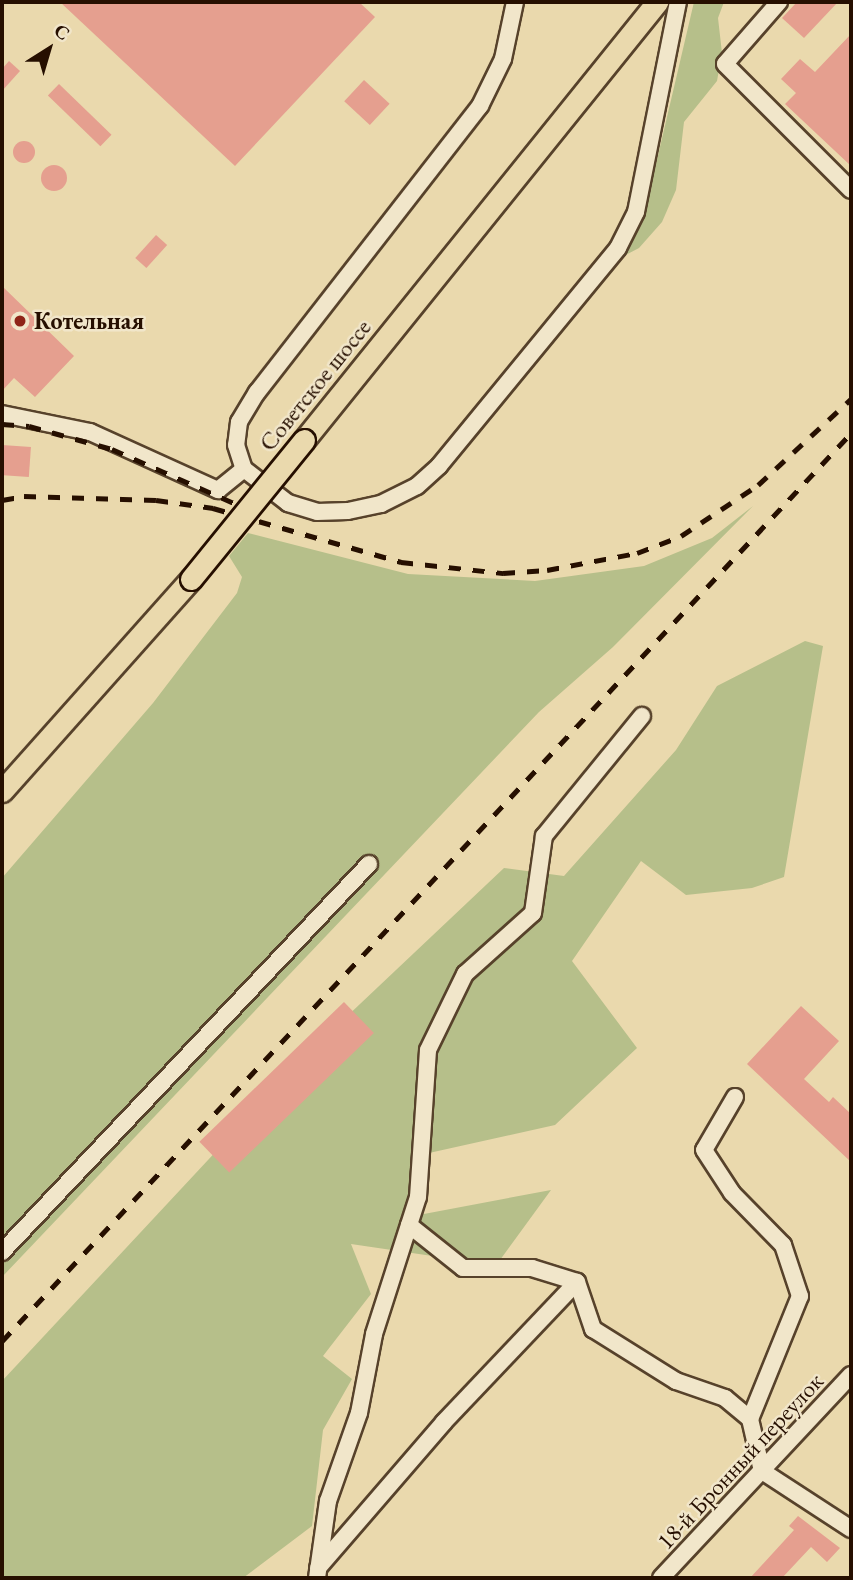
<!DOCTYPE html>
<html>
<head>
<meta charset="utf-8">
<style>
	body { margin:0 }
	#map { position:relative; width:853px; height:1580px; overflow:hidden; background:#ead9ad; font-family:"EB Garamond",serif }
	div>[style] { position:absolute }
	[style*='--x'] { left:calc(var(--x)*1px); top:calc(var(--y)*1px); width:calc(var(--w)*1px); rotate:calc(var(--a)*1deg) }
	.green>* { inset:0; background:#b6bf8a }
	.building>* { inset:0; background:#e59f8f; transform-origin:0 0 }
	.round { border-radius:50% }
	.roads { filter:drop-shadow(2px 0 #57422b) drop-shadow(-2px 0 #57422b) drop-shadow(0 2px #57422b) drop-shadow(0 -2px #57422b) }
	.minor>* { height:16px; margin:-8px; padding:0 8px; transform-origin:8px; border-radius:8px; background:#f1e6ca }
	.major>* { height:21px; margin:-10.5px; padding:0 10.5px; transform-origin:10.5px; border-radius:10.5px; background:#ead9ad }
	.rail>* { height:4.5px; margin-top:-2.25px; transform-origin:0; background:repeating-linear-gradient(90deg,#260f00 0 12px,transparent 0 24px) }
	.bridges { filter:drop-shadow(2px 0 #260f00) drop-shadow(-2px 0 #260f00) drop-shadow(0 2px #260f00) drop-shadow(0 -2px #260f00) }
	.major-bridge>* { height:21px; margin:-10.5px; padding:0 10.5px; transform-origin:10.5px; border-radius:10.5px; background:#ead9ad }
	.dots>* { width:19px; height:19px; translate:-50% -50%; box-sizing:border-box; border:4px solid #f1e6ca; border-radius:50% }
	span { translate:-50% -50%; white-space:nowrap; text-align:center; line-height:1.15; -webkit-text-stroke:5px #f1e6ca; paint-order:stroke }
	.poi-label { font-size:24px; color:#260f00; font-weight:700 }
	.left { translate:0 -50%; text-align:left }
	.street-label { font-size:24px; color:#260f00 }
	.frame { position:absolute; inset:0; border:4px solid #260f00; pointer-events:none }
	.north { position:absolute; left:14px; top:14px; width:70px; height:70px; -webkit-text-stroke:5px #f1e6ca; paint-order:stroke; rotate:37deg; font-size:19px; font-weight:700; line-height:28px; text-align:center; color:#260f00 }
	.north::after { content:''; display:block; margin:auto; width:24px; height:32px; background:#260f00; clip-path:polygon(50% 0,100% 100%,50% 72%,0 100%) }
</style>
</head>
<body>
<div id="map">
	<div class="green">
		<i style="clip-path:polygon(694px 2px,724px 2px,718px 18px,722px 53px,717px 81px,684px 122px,676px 190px,662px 222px,639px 248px,618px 259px,648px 198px)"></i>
		<i style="clip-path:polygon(753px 506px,613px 647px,539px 712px,2px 1277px,2px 878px,153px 703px,237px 593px,242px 577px,229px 556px,248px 533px,408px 574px,535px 581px,644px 566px,712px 538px)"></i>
		<i style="clip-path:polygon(805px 641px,823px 646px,784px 877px,752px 888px,686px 895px,641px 861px,572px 961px,637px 1048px,555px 1125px,411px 1157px,408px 1217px,551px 1190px,500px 1260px,473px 1262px,351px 1244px,371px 1294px,323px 1356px,352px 1379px,323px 1430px,312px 1526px,243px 1578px,2px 1578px,2px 1381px,306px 1055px,504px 868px,564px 876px,676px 750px,717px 686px)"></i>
	</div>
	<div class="building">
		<i style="clip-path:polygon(60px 2px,359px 2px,375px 17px,235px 166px)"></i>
		<i style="clip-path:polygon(797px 2px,838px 2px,804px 38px,782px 18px)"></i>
		<i style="clip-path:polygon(851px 34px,851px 166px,785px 104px,796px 93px,781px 79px,800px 59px,815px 72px)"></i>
		<i style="clip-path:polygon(9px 61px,20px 71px,2px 91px,2px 69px)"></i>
		<i style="left:364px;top:80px;width:35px;height:29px;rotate:43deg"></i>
		<i style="left:59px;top:84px;width:73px;height:16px;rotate:44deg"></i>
		<i class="round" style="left:13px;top:141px;width:22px;height:22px"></i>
		<i class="round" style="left:41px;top:165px;width:26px;height:26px"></i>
		<i style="left:156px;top:235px;width:15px;height:31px;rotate:42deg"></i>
		<i style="clip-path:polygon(2px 286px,74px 356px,35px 397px,14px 378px,2px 391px)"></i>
		<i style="left:2px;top:445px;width:29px;height:30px;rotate:4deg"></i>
		<i style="left:344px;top:1002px;width:43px;height:201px;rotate:46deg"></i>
		<i style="clip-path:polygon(801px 1006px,839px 1041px,804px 1079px,829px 1102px,833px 1097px,851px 1114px,851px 1162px,747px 1064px)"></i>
		<i style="clip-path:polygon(798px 1516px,840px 1548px,827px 1562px,811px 1547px,782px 1578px,750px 1578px,794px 1530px,789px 1526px)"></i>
	</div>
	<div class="roads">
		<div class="minor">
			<i style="--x:515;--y:2;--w:58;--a:101.9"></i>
			<i style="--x:503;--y:59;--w:52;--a:116.1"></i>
			<i style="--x:480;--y:106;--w:363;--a:127.9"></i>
			<i style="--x:257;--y:392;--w:35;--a:121"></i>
			<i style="--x:239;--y:422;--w:23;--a:97"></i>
			<i style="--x:236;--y:445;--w:25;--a:72"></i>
			<i style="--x:244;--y:469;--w:56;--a:37.7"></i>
			<i style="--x:288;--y:503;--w:30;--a:17"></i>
			<i style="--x:317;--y:512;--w:31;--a:-2"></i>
			<i style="--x:348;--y:511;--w:34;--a:-12"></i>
			<i style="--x:381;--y:504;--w:40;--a:-26.6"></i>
			<i style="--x:417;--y:486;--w:30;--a:-42"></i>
			<i style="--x:439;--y:466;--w:282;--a:-50.6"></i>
			<i style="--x:618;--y:248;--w:40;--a:-63.4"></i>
			<i style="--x:636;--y:212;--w:214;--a:-78.7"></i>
			<i style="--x:779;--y:2;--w:82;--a:131.1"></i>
			<i style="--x:725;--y:64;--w:178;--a:45"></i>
			<i style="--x:2;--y:414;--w:90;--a:11.6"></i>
			<i style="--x:90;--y:432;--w:141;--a:24.4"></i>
			<i style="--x:218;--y:490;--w:33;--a:-39"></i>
			<i style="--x:735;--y:1097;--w:61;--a:120.3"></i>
			<i style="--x:704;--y:1150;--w:51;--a:56.9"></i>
			<i style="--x:732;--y:1193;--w:73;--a:45.6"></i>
			<i style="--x:783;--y:1245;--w:54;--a:71.6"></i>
			<i style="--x:800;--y:1296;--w:133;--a:112.1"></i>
			<i style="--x:750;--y:1419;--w:53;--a:77"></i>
			<i style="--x:762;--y:1471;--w:106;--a:33.1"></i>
			<i style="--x:409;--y:1225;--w:69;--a:38.5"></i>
			<i style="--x:463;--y:1268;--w:69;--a:0"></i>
			<i style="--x:532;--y:1268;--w:47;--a:17.3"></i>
			<i style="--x:577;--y:1282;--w:50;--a:71.2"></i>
			<i style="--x:593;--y:1329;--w:98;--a:32.1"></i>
			<i style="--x:676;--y:1381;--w:52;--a:19.1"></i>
			<i style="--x:725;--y:1398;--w:33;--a:40"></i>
			<i style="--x:2;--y:1252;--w:534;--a:-46.59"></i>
			<i style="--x:318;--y:1568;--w:193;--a:-49.2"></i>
			<i style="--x:444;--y:1422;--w:193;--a:-46.5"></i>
			<i style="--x:317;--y:1578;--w:78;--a:-81.9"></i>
			<i style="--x:328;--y:1501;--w:93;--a:-70.6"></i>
			<i style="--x:359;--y:1413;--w:80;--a:-79.2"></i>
			<i style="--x:374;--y:1334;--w:144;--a:-72.2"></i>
			<i style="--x:418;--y:1197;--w:147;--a:-86.1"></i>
			<i style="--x:428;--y:1050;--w:85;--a:-64"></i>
			<i style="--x:465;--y:974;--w:91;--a:-41.9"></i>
			<i style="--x:533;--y:913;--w:78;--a:-81.9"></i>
			<i style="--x:544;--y:836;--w:155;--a:-50.8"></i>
			<i style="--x:661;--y:1578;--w:278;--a:-46.9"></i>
		</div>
		<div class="major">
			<i style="--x:304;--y:440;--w:563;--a:-51.13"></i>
			<i style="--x:2;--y:791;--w:284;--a:-48.3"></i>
		</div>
	</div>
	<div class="rail">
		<i style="--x:2;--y:424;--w:27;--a:4"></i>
		<i style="--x:29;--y:426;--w:86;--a:15.5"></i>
		<i style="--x:112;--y:449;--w:155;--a:23.9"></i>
		<i style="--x:2;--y:500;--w:22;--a:-10"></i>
		<i style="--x:24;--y:496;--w:132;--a:1.7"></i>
		<i style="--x:156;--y:500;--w:58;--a:8"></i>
		<i style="--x:213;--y:508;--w:196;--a:16"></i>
		<i style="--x:401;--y:562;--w:103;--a:6.2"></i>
		<i style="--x:503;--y:573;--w:44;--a:-3.9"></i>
		<i style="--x:547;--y:570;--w:92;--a:-10.7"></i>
		<i style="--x:637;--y:553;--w:47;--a:-21.1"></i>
		<i style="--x:681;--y:536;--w:92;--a:-33.5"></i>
		<i style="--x:758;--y:485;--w:127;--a:-42.8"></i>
		<i style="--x:2;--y:1341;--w:1243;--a:-46.92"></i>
	</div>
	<div class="bridges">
		<div class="major-bridge">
			<i style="--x:191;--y:579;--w:179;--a:-50.9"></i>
		</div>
	</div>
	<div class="dots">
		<i style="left:20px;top:321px;background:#8f2418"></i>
	</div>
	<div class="poi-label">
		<span class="left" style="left:34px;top:321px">Котельная</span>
	</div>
	<div class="street-label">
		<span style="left:315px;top:385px;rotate:-51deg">Советское шоссе</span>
		<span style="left:740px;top:1461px;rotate:-47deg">18-й Бронный переулок</span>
	</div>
	<div class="frame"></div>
	<div class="north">С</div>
</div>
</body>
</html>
